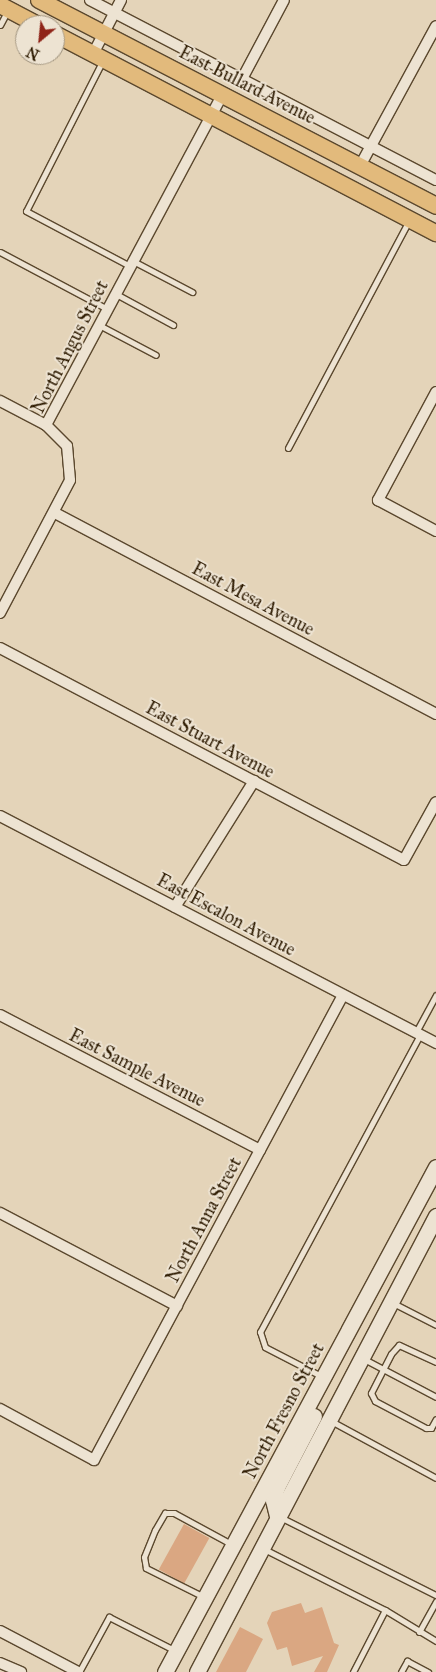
<!DOCTYPE html>
<html>
<head>
<meta charset="utf-8">
<style>
	body { margin:0 }
	#map { position:relative; width:436px; height:1672px; overflow:hidden; background:#e4d4b9; font-family:"IM FELL Great Primer",serif }
	div>[style] { position:absolute }
	[style*='--x'] { left:calc(var(--x)*1px); top:calc(var(--y)*1px); width:calc(var(--w)*1px); rotate:calc(var(--a)*1deg) }
	.building>* { inset:0; background:#daa782; transform-origin:0 0 }
	.roads { filter:drop-shadow(1px 0 #5b482e) drop-shadow(-1px 0 #5b482e) drop-shadow(0 1px #5b482e) drop-shadow(0 -1px #5b482e) }
	.lane>* { height:5px; margin:-2.5px; padding:0 2.5px; transform-origin:2.5px; border-radius:2.5px; background:#ede3d2 }
	.street>* { height:10px; margin:-5px; padding:0 5px; transform-origin:5px; border-radius:5px; background:#ede3d2 }
	.secondary>* { height:15px; margin:-7.5px; padding:0 7.5px; transform-origin:7.5px; border-radius:7.5px; background:#ede3d2 }
	.primary>* { height:16px; margin:-8px; padding:0 8px; transform-origin:8px; border-radius:8px; background:#e2ba7c }
	span { translate:-50% -50%; white-space:nowrap; text-align:center; line-height:1.15; -webkit-text-stroke:4px #ede3d2; paint-order:stroke }
	.street-label { font-size:18px; color:#2d1a00 }
	.north { position:absolute; left:15px; top:15px; width:50px; height:50px; box-sizing:border-box; background:#ede3d2; border:1px solid #a0937e; border-radius:50%; rotate:208deg; font-size:14px; font-weight:700; line-height:20px; text-align:center; color:#2d1a00 }
	.north::after { content:''; display:block; margin:auto; width:18px; height:22px; background:#8f2418; clip-path:polygon(50% 0,100% 100%,50% 72%,0 100%) }
</style>
</head>
<body>
<div id="map">
	<div class="building">
		<i style="left:184px;top:1524px;width:29px;height:52px;rotate:29deg"></i>
		<i style="clip-path:polygon(301px 1603px,305px 1613px,322px 1607px,334px 1643px,339px 1645px,327px 1672px,314px 1672px,323px 1656px,292px 1666px,287px 1647px,277px 1650px,267px 1623px,272px 1612px)"></i>
		<i style="clip-path:polygon(240px 1627px,263px 1639px,246px 1672px,216px 1672px)"></i>
	</div>
	<div class="roads">
		<div class="lane">
			<i style="--x:0;--y:25;--w:15;--a:-62"></i>
			<i style="--x:102;--y:62;--w:167;--a:117"></i>
			<i style="--x:26;--y:211;--w:118;--a:27.9"></i>
			<i style="--x:0;--y:252;--w:121;--a:28"></i>
			<i style="--x:133;--y:261;--w:67;--a:27.7"></i>
			<i style="--x:116;--y:294;--w:65;--a:28.5"></i>
			<i style="--x:99;--y:325;--w:64;--a:27.8"></i>
			<i style="--x:288;--y:448;--w:256;--a:-62"></i>
			<i style="--x:416;--y:1032;--w:42;--a:-61.6"></i>
			<i style="--x:393;--y:1303;--w:48;--a:27.1"></i>
			<i style="--x:364;--y:1359;--w:81;--a:27.8"></i>
			<i style="--x:436;--y:1362;--w:41;--a:-155.3"></i>
			<i style="--x:399;--y:1345;--w:12;--a:132"></i>
			<i style="--x:391;--y:1354;--w:44;--a:117.1"></i>
			<i style="--x:371;--y:1393;--w:9;--a:63"></i>
			<i style="--x:375;--y:1401;--w:58;--a:27.9"></i>
			<i style="--x:426;--y:1428;--w:5;--a:0"></i>
			<i style="--x:431;--y:1428;--w:10;--a:-61"></i>
			<i style="--x:323;--y:1377;--w:65;--a:-152.7"></i>
			<i style="--x:265;--y:1347;--w:16;--a:-108"></i>
			<i style="--x:260;--y:1332;--w:337;--a:-61.7"></i>
			<i style="--x:331;--y:1421;--w:119;--a:28.5"></i>
			<i style="--x:280;--y:1517;--w:174;--a:26.6"></i>
			<i style="--x:264;--y:1549;--w:136;--a:26.8"></i>
			<i style="--x:385;--y:1610;--w:70;--a:117.3"></i>
			<i style="--x:204;--y:1597;--w:65;--a:-153.4"></i>
			<i style="--x:146;--y:1568;--w:11;--a:-100"></i>
			<i style="--x:144;--y:1557;--w:29;--a:-68"></i>
			<i style="--x:155;--y:1530;--w:20;--a:-60"></i>
			<i style="--x:165;--y:1513;--w:9;--a:0"></i>
			<i style="--x:174;--y:1513;--w:65;--a:28.5"></i>
			<i style="--x:385;--y:1610;--w:60;--a:31.3"></i>
			<i style="--x:419;--y:1632;--w:35;--a:-61"></i>
			<i style="--x:79;--y:1672;--w:63;--a:-61.4"></i>
			<i style="--x:109;--y:1617;--w:75;--a:26.9"></i>
			<i style="--x:401;--y:1672;--w:13;--a:-61"></i>
			<i style="--x:407;--y:1661;--w:24;--a:28"></i>
		</div>
		<div class="street">
			<i style="--x:90;--y:0;--w:390;--a:27.5"></i>
			<i style="--x:93;--y:54;--w:61;--a:-62.6"></i>
			<i style="--x:242;--y:79;--w:89;--a:-62"></i>
			<i style="--x:360;--y:166;--w:159;--a:-61.5"></i>
			<i style="--x:436;--y:392;--w:123;--a:118.2"></i>
			<i style="--x:378;--y:500;--w:66;--a:28.1"></i>
			<i style="--x:0;--y:401;--w:52;--a:27.6"></i>
			<i style="--x:55;--y:513;--w:431;--a:27.8"></i>
			<i style="--x:0;--y:613;--w:150;--a:-62.2"></i>
			<i style="--x:70;--y:480;--w:34;--a:-95"></i>
			<i style="--x:67;--y:446;--w:30;--a:-135"></i>
			<i style="--x:46;--y:425;--w:374;--a:-61.9"></i>
			<i style="--x:0;--y:648;--w:456;--a:27.7"></i>
			<i style="--x:404;--y:860;--w:66;--a:-61.1"></i>
			<i style="--x:0;--y:816;--w:492;--a:27.5"></i>
			<i style="--x:175;--y:907;--w:149;--a:-57.9"></i>
			<i style="--x:0;--y:1015;--w:293;--a:27.4"></i>
			<i style="--x:0;--y:1213;--w:200;--a:27.7"></i>
			<i style="--x:0;--y:1409;--w:107;--a:28.5"></i>
			<i style="--x:94;--y:1460;--w:527;--a:-61.83"></i>
			<i style="--x:0;--y:1631;--w:88;--a:27.7"></i>
			<i style="--x:0;--y:1663;--w:23;--a:23"></i>
		</div>
		<div class="secondary">
			<i style="--x:277;--y:1516;--w:16;--a:-104"></i>
			<i style="--x:273;--y:1500;--w:14;--a:-73"></i>
			<i style="--x:277;--y:1487;--w:80;--a:-62.5"></i>
			<i style="--x:165;--y:1672;--w:573;--a:-61.78"></i>
			<i style="--x:197;--y:1672;--w:515;--a:-62.34"></i>
		</div>
		<div class="primary">
			<i style="--x:39;--y:0;--w:447;--a:27.4"></i>
			<i style="--x:0;--y:5;--w:43;--a:27.8"></i>
			<i style="--x:55;--y:34;--w:430;--a:27.6"></i>
		</div>
	</div>
	<div class="street-label">
		<span style="left:247px;top:85px;rotate:27deg">East Bullard Avenue</span>
		<span style="left:70px;top:347px;rotate:-63deg">North Angus Street</span>
		<span style="left:253px;top:599px;rotate:28deg">East Mesa Avenue</span>
		<span style="left:210px;top:740px;rotate:28deg">East Stuart Avenue</span>
		<span style="left:226px;top:915px;rotate:28deg">East Escalon Avenue</span>
		<span style="left:137px;top:1068px;rotate:27deg">East Sample Avenue</span>
		<span style="left:204px;top:1220px;rotate:-62deg">North Anna Street</span>
		<span style="left:284px;top:1411px;rotate:-62deg">North Fresno Street</span>
	</div>
	<div class="north">N</div>
</div>
</body>
</html>
